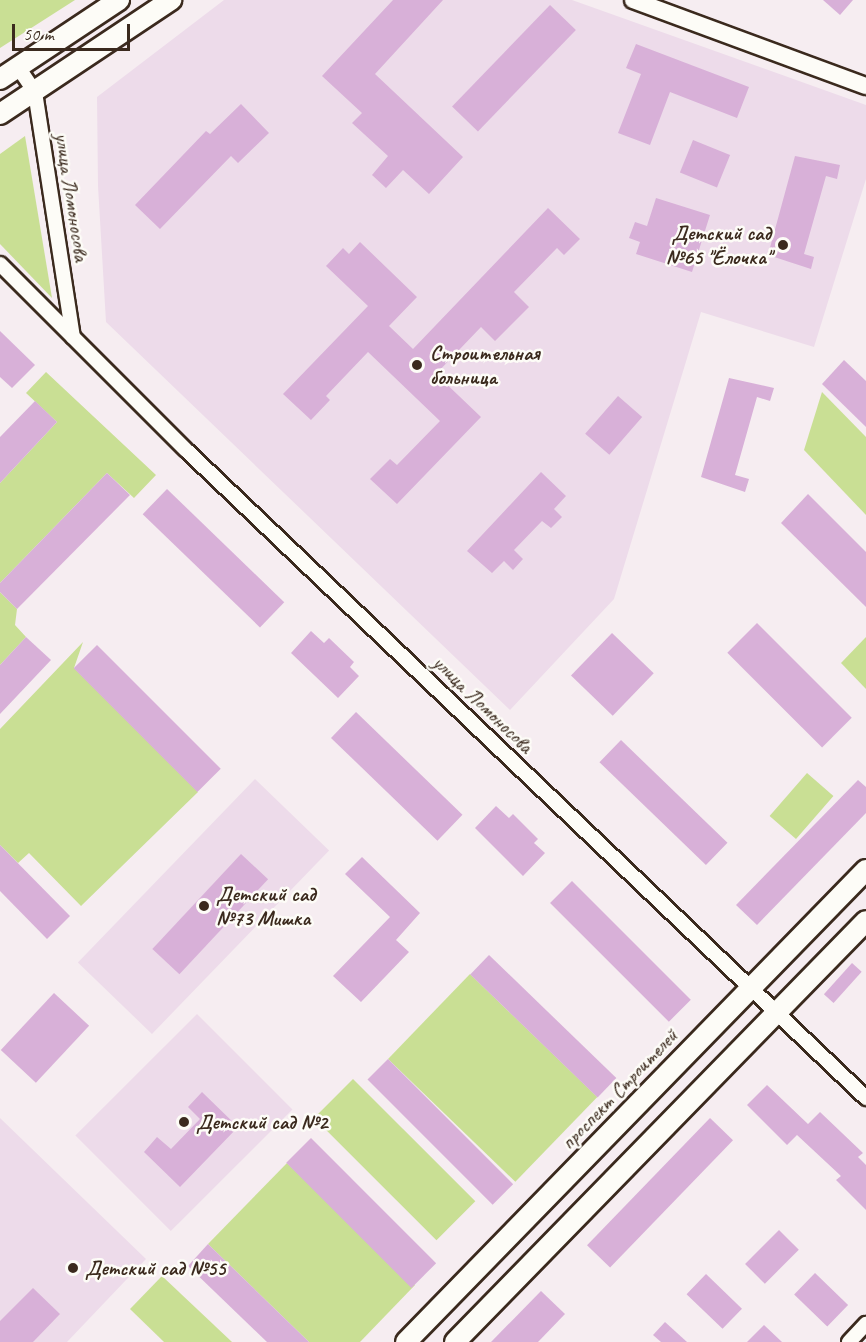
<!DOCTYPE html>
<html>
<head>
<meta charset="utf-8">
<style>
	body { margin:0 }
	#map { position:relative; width:866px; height:1342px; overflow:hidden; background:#f6edf1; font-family:Caveat,sans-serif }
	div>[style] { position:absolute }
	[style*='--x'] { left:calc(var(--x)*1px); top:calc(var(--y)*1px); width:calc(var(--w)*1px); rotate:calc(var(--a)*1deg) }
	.built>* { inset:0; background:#eddbea; transform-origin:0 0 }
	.green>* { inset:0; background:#c9df94; transform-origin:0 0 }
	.building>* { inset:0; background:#d8b0d8; transform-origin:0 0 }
	.roads { filter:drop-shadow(2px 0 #3b2a1e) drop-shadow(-2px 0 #3b2a1e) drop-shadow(0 2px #3b2a1e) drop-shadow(0 -2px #3b2a1e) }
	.minor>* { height:14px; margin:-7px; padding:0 7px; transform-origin:7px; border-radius:7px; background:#fdfcf7 }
	.tertiary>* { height:16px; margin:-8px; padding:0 8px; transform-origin:8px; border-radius:8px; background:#fdfcf7 }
	.secondary>* { height:20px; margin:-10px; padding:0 10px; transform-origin:10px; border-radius:10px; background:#fdfcf7 }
	.dots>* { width:16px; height:16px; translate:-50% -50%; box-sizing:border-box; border:3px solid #fdfcf7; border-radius:50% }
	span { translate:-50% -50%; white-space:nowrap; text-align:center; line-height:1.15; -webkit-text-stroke:5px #fdfcf7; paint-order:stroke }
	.street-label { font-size:21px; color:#3b2a1e }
	.poi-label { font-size:21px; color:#3b2a1e; font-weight:700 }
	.right { translate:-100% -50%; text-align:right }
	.left { translate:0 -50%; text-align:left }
	.scale { position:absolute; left:12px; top:24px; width:118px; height:27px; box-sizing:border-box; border:3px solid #3b2a1e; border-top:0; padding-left:8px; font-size:18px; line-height:21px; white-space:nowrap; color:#3b2a1e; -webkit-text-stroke:4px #fdfcf7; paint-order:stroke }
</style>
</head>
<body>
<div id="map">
	<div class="built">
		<i style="clip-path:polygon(224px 0,572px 0,866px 105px,866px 179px,814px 347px,701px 312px,614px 599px,510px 710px,106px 322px,98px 186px,97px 97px)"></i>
		<i style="left:255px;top:779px;width:103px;height:255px;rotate:44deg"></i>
		<i style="left:197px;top:1014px;width:135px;height:172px;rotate:45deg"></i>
		<i style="clip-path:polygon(0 1118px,146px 1259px,67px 1342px,0 1342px)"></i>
	</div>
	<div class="green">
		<i style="clip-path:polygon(0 0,75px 0,0 48px)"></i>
		<i style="clip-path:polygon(25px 136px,52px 298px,0 244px,0 154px)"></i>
		<i style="clip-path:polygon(46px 372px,156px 475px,134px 498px,107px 473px,0 583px,0 483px,57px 422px,26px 393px)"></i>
		<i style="clip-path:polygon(822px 392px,866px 437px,866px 515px,804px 450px)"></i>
		<i style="clip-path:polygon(0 592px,17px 609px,15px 625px,26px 637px,0 665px)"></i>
		<i style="clip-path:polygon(866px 637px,866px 689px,841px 663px)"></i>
		<i style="clip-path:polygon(83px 642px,74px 668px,198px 792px,81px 906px,29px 853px,18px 863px,0 845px,0 729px)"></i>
		<i style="left:807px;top:773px;width:35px;height:57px;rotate:41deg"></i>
		<i style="left:470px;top:974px;width:177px;height:118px;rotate:44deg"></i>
		<i style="left:353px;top:1079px;width:173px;height:55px;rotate:45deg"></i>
		<i style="clip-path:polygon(287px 1163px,415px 1285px,360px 1342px,309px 1342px,208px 1244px)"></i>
		<i style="clip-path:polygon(162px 1276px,232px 1342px,164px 1342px,130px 1309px)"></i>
	</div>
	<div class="building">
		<i style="clip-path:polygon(393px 0,443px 0,375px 74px,463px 157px,429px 194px,403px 170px,386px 188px,372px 175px,388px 156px,352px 123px,362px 113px,322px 76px)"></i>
		<i style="clip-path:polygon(823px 0,853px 0,840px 15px)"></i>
		<i style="left:550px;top:5px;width:36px;height:141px;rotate:44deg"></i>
		<i style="clip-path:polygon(636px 44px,749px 87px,737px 118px,670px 92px,650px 145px,618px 133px,641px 74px,626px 68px)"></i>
		<i style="clip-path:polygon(241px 104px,269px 133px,238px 163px,231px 156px,160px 229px,135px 205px,206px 131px,210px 134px)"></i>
		<i style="left:693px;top:140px;width:40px;height:35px;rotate:22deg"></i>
		<i style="clip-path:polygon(795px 156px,840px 165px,837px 179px,826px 176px,804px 254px,814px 257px,811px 269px,768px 255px)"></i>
		<i style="clip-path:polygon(656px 198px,710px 215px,692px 272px,636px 254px,640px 242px,629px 238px,635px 222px,647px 226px)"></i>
		<i style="clip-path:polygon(548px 208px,580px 239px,564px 255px,557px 248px,514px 292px,529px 307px,495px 341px,481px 327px,436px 374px,481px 417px,397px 504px,370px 479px,390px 459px,397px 465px,440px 421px,368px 352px,326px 396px,330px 400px,311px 420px,283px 394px,368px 306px,326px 266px,343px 248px,349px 254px,360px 242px,417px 297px,389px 326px,413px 349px)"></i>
		<i style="clip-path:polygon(0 331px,35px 365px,12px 388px,0 377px)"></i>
		<i style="clip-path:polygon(844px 360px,866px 381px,866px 427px,822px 384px)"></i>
		<i style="clip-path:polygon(729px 378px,774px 388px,770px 401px,757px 397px,735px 475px,749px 479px,745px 492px,701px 477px)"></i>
		<i style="left:618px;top:396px;width:32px;height:50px;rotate:41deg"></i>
		<i style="clip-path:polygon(35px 401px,57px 422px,0 483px,0 437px)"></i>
		<i style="clip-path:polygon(541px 472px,566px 496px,554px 509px,562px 517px,551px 528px,542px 521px,514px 550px,523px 559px,513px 570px,504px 561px,492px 573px,467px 551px)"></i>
		<i style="clip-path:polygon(107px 473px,130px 495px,17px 609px,0 592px,0 583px)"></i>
		<i style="left:167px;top:489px;width:163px;height:35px;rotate:44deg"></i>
		<i style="clip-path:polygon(808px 494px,866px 552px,866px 607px,781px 523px)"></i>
		<i style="left:757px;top:623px;width:134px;height:42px;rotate:45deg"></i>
		<i style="clip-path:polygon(311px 631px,324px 643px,329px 638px,354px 662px,350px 667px,359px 676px,338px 698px,291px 653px)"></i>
		<i style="left:612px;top:633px;width:58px;height:59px;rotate:44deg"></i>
		<i style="clip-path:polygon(26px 637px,51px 660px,0 714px,0 665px)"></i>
		<i style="left:97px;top:645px;width:175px;height:33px;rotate:45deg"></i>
		<i style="left:356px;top:712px;width:148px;height:36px;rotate:44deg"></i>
		<i style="left:621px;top:740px;width:148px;height:31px;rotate:44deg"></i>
		<i style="clip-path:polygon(858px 780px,866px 787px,866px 813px,757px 925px,736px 905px)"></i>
		<i style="clip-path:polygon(496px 806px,509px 818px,513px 814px,538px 839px,534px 843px,545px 853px,523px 876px,475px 828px)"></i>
		<i style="clip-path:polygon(0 845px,70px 916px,47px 939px,0 891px)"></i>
		<i style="left:241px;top:854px;width:37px;height:130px;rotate:43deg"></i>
		<i style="clip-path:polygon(362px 857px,420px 913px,396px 940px,409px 952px,361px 1002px,333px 976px,390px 917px,345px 874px)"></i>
		<i style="left:572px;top:881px;width:168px;height:31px;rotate:45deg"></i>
		<i style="left:489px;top:955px;width:177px;height:27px;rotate:44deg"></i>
		<i style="left:852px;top:963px;width:13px;height:42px;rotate:42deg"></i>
		<i style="left:54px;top:993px;width:48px;height:78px;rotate:43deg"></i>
		<i style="left:388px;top:1059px;width:177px;height:29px;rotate:45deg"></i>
		<i style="clip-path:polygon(767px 1085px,808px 1124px,820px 1112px,863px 1153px,858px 1157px,866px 1165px,866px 1210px,836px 1180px,841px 1176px,797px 1135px,787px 1145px,747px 1105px)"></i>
		<i style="clip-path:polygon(202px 1092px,238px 1127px,180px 1187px,144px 1152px,157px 1137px,171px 1149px,200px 1119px,188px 1107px)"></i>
		<i style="left:710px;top:1118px;width:32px;height:177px;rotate:44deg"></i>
		<i style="left:311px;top:1138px;width:177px;height:35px;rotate:45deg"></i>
		<i style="left:779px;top:1230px;width:28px;height:48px;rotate:45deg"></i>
		<i style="clip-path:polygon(208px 1244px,309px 1342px,267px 1342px,188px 1266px)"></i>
		<i style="left:815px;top:1273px;width:46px;height:30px;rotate:44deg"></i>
		<i style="left:706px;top:1274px;width:50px;height:28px;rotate:44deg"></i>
		<i style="clip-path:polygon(33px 1288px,60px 1314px,33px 1342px,0 1342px,0 1321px)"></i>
		<i style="clip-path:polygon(541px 1291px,565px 1314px,538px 1342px,491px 1342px)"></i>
		<i style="clip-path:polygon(665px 1322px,687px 1342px,661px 1342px,653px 1335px)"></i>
		<i style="clip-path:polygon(764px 1325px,782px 1342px,747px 1342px)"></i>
	</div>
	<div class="roads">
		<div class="minor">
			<i style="--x:18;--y:67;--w:30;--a:56"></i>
			<i style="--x:35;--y:92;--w:248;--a:81.2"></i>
			<i style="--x:0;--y:264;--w:262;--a:45"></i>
			<i style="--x:185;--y:449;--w:941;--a:43.62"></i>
			<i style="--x:849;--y:1342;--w:25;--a:-47"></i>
		</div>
		<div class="tertiary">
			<i style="--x:633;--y:0;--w:248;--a:20.3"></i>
		</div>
		<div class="secondary">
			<i style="--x:0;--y:79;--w:143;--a:-33.6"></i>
			<i style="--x:0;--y:114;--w:206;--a:-33.7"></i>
			<i style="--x:406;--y:1342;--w:659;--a:-45.74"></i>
			<i style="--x:455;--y:1342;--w:588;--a:-45.69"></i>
		</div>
	</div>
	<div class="dots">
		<i style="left:783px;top:245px;background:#3b2a1e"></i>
		<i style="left:417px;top:365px;background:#3b2a1e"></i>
		<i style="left:204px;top:906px;background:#3b2a1e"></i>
		<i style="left:184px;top:1122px;background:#3b2a1e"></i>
		<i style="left:73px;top:1268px;background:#3b2a1e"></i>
	</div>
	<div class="street-label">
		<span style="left:72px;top:197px;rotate:81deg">улица Ломоносова</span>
		<span style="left:483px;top:704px;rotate:44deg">улица Ломоносова</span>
		<span style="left:619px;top:1089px;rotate:-46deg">проспект Строителей</span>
	</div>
	<div class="poi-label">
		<span class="right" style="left:771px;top:245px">Детский сад<br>№65 "Ёлочка"</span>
		<span class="left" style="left:430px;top:365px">Строительная<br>больница</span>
		<span class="left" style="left:216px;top:906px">Детский сад<br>№73 Мишка</span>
		<span class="left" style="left:196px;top:1122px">Детский сад №2</span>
		<span class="left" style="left:85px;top:1268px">Детский сад №55</span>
	</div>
	<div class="scale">50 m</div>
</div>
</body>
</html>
